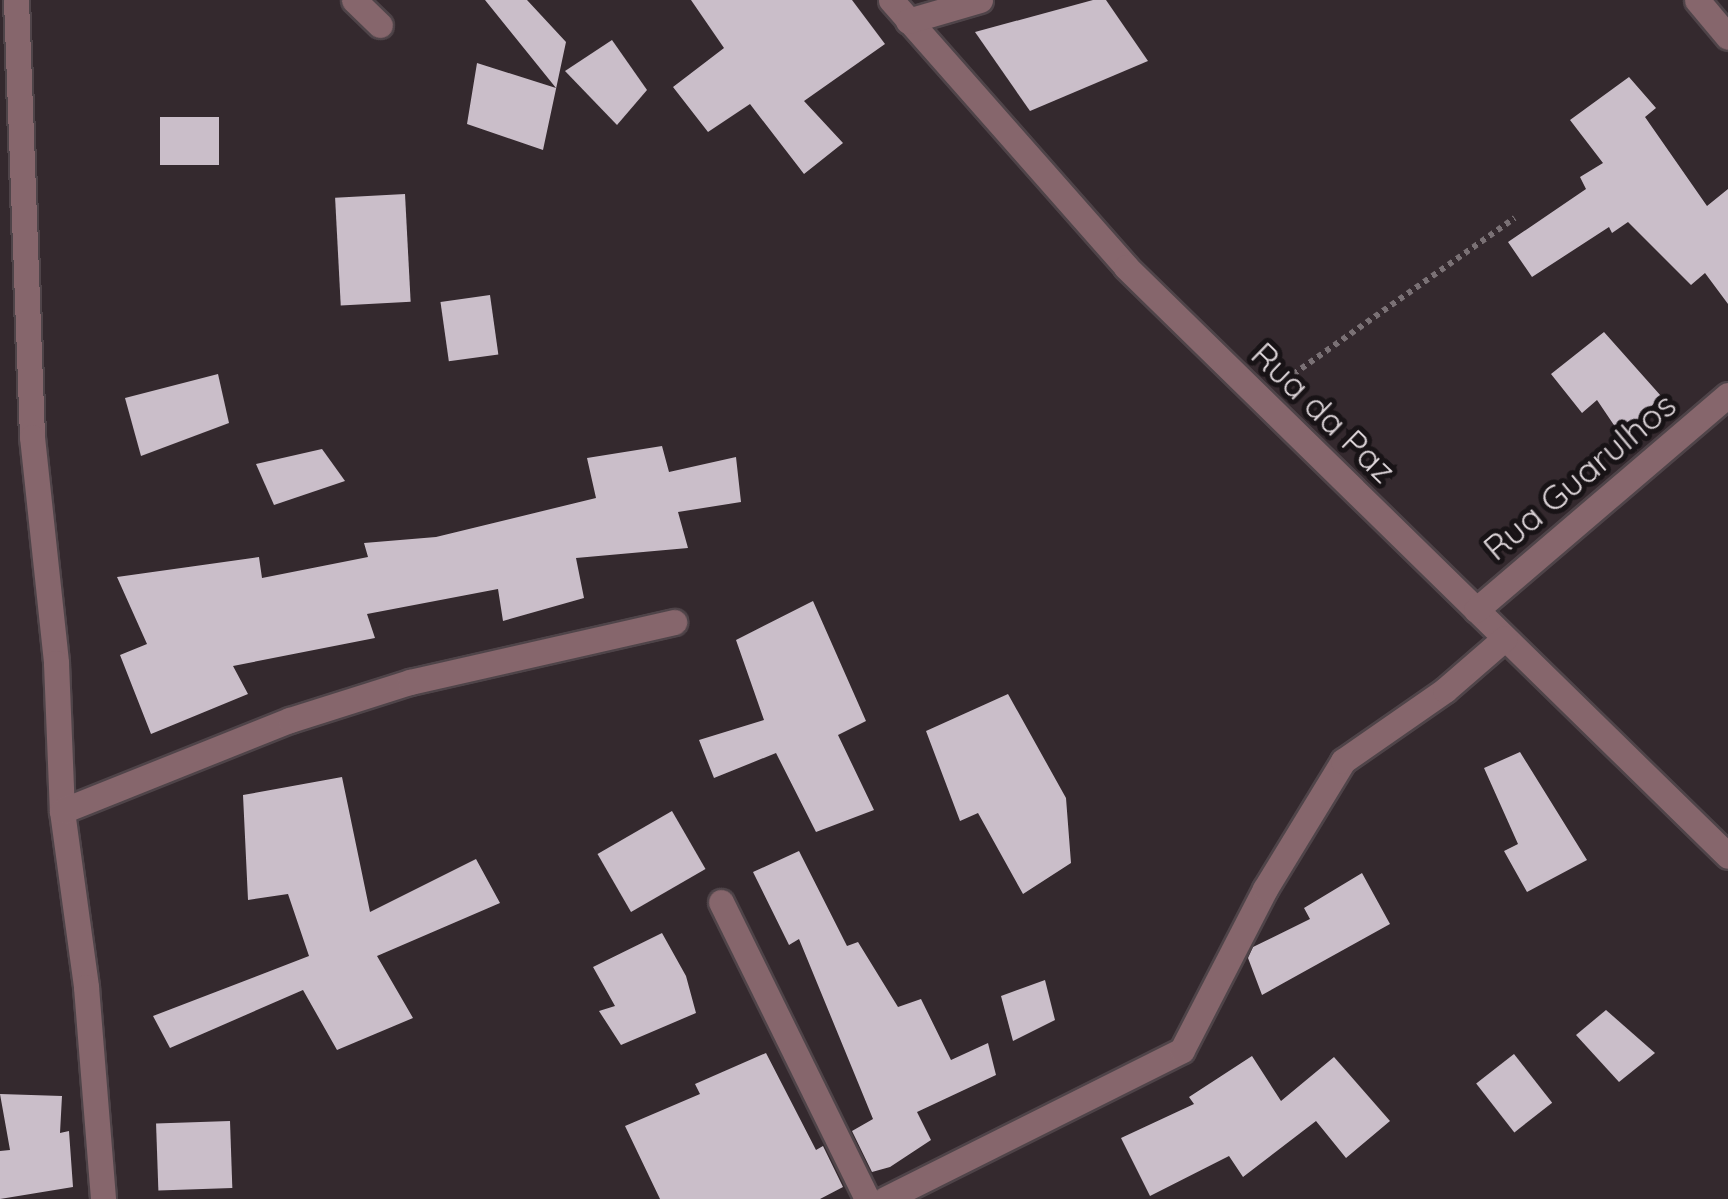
<!DOCTYPE html>
<html>
<head>
<meta charset="utf-8">
<style>
	body { margin:0 }
	#map { position:relative; width:1728px; height:1199px; overflow:hidden; background:#34292e; font-family:Quicksand,sans-serif }
	div>[style] { position:absolute }
	[style*='--x'] { left:calc(var(--x)*1px); top:calc(var(--y)*1px); width:calc(var(--w)*1px); rotate:calc(var(--a)*1deg) }
	.building>* { inset:0; background:#cabec9; transform-origin:0 0 }
	.path>* { height:6px; margin-top:-3px; transform-origin:0; background:repeating-linear-gradient(90deg,#7a7175 0 5px,transparent 0 10px) }
	.roads { filter:drop-shadow(2px 0 #4f4449) drop-shadow(-2px 0 #4f4449) drop-shadow(0 2px #4f4449) drop-shadow(0 -2px #4f4449) }
	.minor>* { height:25px; margin:-12.5px; padding:0 12.5px; transform-origin:12.5px; border-radius:12.5px; background:#86666c }
	span { translate:-50% -50%; white-space:nowrap; text-align:center; line-height:1.15; -webkit-text-stroke:10px #181316; paint-order:stroke }
	.street-label { font-size:35px; color:#dbd3d7 }
</style>
</head>
<body>
<div id="map">
	<div class="building">
		<i style="clip-path:polygon(485px 0,527px 0,566px 42px,543px 150px,467px 124px,477px 63px,556px 88px)"></i>
		<i style="clip-path:polygon(691px 0,852px 0,885px 44px,804px 101px,843px 143px,804px 174px,750px 104px,708px 132px,673px 87px,724px 48px)"></i>
		<i style="clip-path:polygon(1093px 0,1106px 0,1148px 61px,1030px 111px,975px 32px)"></i>
		<i style="clip-path:polygon(612px 40px,647px 90px,617px 125px,565px 71px)"></i>
		<i style="clip-path:polygon(1629px 77px,1656px 108px,1645px 117px,1707px 206px,1728px 189px,1728px 304px,1705px 273px,1691px 285px,1628px 222px,1612px 233px,1609px 227px,1532px 277px,1508px 242px,1586px 189px,1580px 177px,1603px 163px,1570px 120px)"></i>
		<i style="left:160px;top:117px;width:59px;height:48px"></i>
		<i style="left:405px;top:194px;width:108px;height:70px;rotate:87deg"></i>
		<i style="left:490px;top:295px;width:60px;height:50px;rotate:82deg"></i>
		<i style="clip-path:polygon(1604px 332px,1661px 396px,1622px 437px,1597px 400px,1582px 413px,1551px 374px)"></i>
		<i style="clip-path:polygon(218px 374px,229px 423px,141px 456px,125px 398px)"></i>
		<i style="clip-path:polygon(662px 446px,669px 472px,736px 457px,741px 502px,678px 512px,688px 548px,576px 558px,584px 598px,503px 621px,498px 589px,367px 614px,375px 638px,233px 666px,248px 694px,151px 734px,120px 655px,147px 644px,117px 577px,259px 557px,262px 578px,368px 557px,364px 543px,436px 537px,596px 498px,587px 458px)"></i>
		<i style="clip-path:polygon(322px 449px,345px 481px,274px 505px,256px 464px)"></i>
		<i style="clip-path:polygon(813px 601px,866px 721px,838px 735px,874px 810px,816px 832px,776px 753px,714px 778px,699px 740px,764px 720px,736px 640px)"></i>
		<i style="clip-path:polygon(1008px 694px,1066px 798px,1071px 863px,1023px 894px,978px 813px,960px 821px,926px 731px)"></i>
		<i style="clip-path:polygon(1520px 752px,1587px 860px,1527px 892px,1504px 851px,1518px 844px,1484px 768px)"></i>
		<i style="clip-path:polygon(342px 777px,370px 912px,476px 859px,500px 903px,377px 956px,413px 1018px,337px 1050px,303px 990px,170px 1048px,153px 1016px,309px 956px,288px 894px,248px 900px,243px 795px)"></i>
		<i style="left:672px;top:811px;width:67px;height:86px;rotate:60deg"></i>
		<i style="clip-path:polygon(799px 851px,847px 946px,858px 942px,898px 1007px,921px 999px,951px 1060px,988px 1043px,996px 1075px,917px 1112px,931px 1140px,890px 1167px,872px 1172px,852px 1131px,873px 1119px,799px 939px,789px 945px,753px 872px)"></i>
		<i style="clip-path:polygon(1362px 873px,1390px 924px,1262px 995px,1248px 958px,1253px 947px,1310px 919px,1304px 908px)"></i>
		<i style="clip-path:polygon(662px 933px,686px 976px,696px 1013px,621px 1045px,599px 1011px,615px 1006px,593px 967px)"></i>
		<i style="clip-path:polygon(1045px 980px,1055px 1020px,1013px 1041px,1001px 996px)"></i>
		<i style="clip-path:polygon(1606px 1010px,1655px 1053px,1619px 1082px,1576px 1035px)"></i>
		<i style="clip-path:polygon(766px 1053px,816px 1150px,823px 1146px,843px 1187px,820px 1199px,660px 1199px,625px 1126px,700px 1094px,695px 1084px)"></i>
		<i style="left:1514px;top:1054px;width:62px;height:48px;rotate:52deg"></i>
		<i style="clip-path:polygon(1252px 1056px,1281px 1101px,1334px 1057px,1390px 1121px,1346px 1158px,1316px 1121px,1243px 1177px,1229px 1156px,1150px 1196px,1121px 1138px,1194px 1104px,1189px 1097px)"></i>
		<i style="clip-path:polygon(0 1094px,62px 1096px,60px 1133px,69px 1131px,73px 1187px,0 1199px,0 1151px,10px 1150px)"></i>
		<i style="left:230px;top:1121px;width:67px;height:74px;rotate:88deg"></i>
	</div>
	<div class="path">
		<i style="--x:1285;--y:380;--w:281;--a:-35.2"></i>
	</div>
	<div class="roads">
		<div class="minor">
			<i style="--x:16;--y:0;--w:437;--a:87.9"></i>
			<i style="--x:32;--y:437;--w:227;--a:83.9"></i>
			<i style="--x:56;--y:663;--w:148;--a:87.7"></i>
			<i style="--x:62;--y:811;--w:178;--a:82.2"></i>
			<i style="--x:86;--y:987;--w:213;--a:85.4"></i>
			<i style="--x:354;--y:0;--w:36;--a:44"></i>
			<i style="--x:891;--y:0;--w:356;--a:48.6"></i>
			<i style="--x:1126;--y:267;--w:842;--a:44.37"></i>
			<i style="--x:1697;--y:0;--w:48;--a:50"></i>
			<i style="--x:908;--y:21;--w:75;--a:-16.3"></i>
			<i style="--x:1476;--y:610;--w:331;--a:-40.5"></i>
			<i style="--x:62;--y:811;--w:245;--a:-21.8"></i>
			<i style="--x:290;--y:720;--w:126;--a:-17.6"></i>
			<i style="--x:410;--y:682;--w:271;--a:-12.8"></i>
			<i style="--x:721;--y:902;--w:331;--a:63.8"></i>
			<i style="--x:885;--y:1199;--w:332;--a:-26.6"></i>
			<i style="--x:1182;--y:1050;--w:181;--a:-62.7"></i>
			<i style="--x:1265;--y:889;--w:150;--a:-58.6"></i>
			<i style="--x:1343;--y:761;--w:124;--a:-34.8"></i>
			<i style="--x:1445;--y:690;--w:79;--a:-40.9"></i>
		</div>
	</div>
	<div class="street-label">
		<span style="left:1324px;top:412px;rotate:44deg">Rua da Paz</span>
		<span style="left:1579px;top:476px;rotate:-40deg">Rua Guarulhos</span>
	</div>
</div>
</body>
</html>
